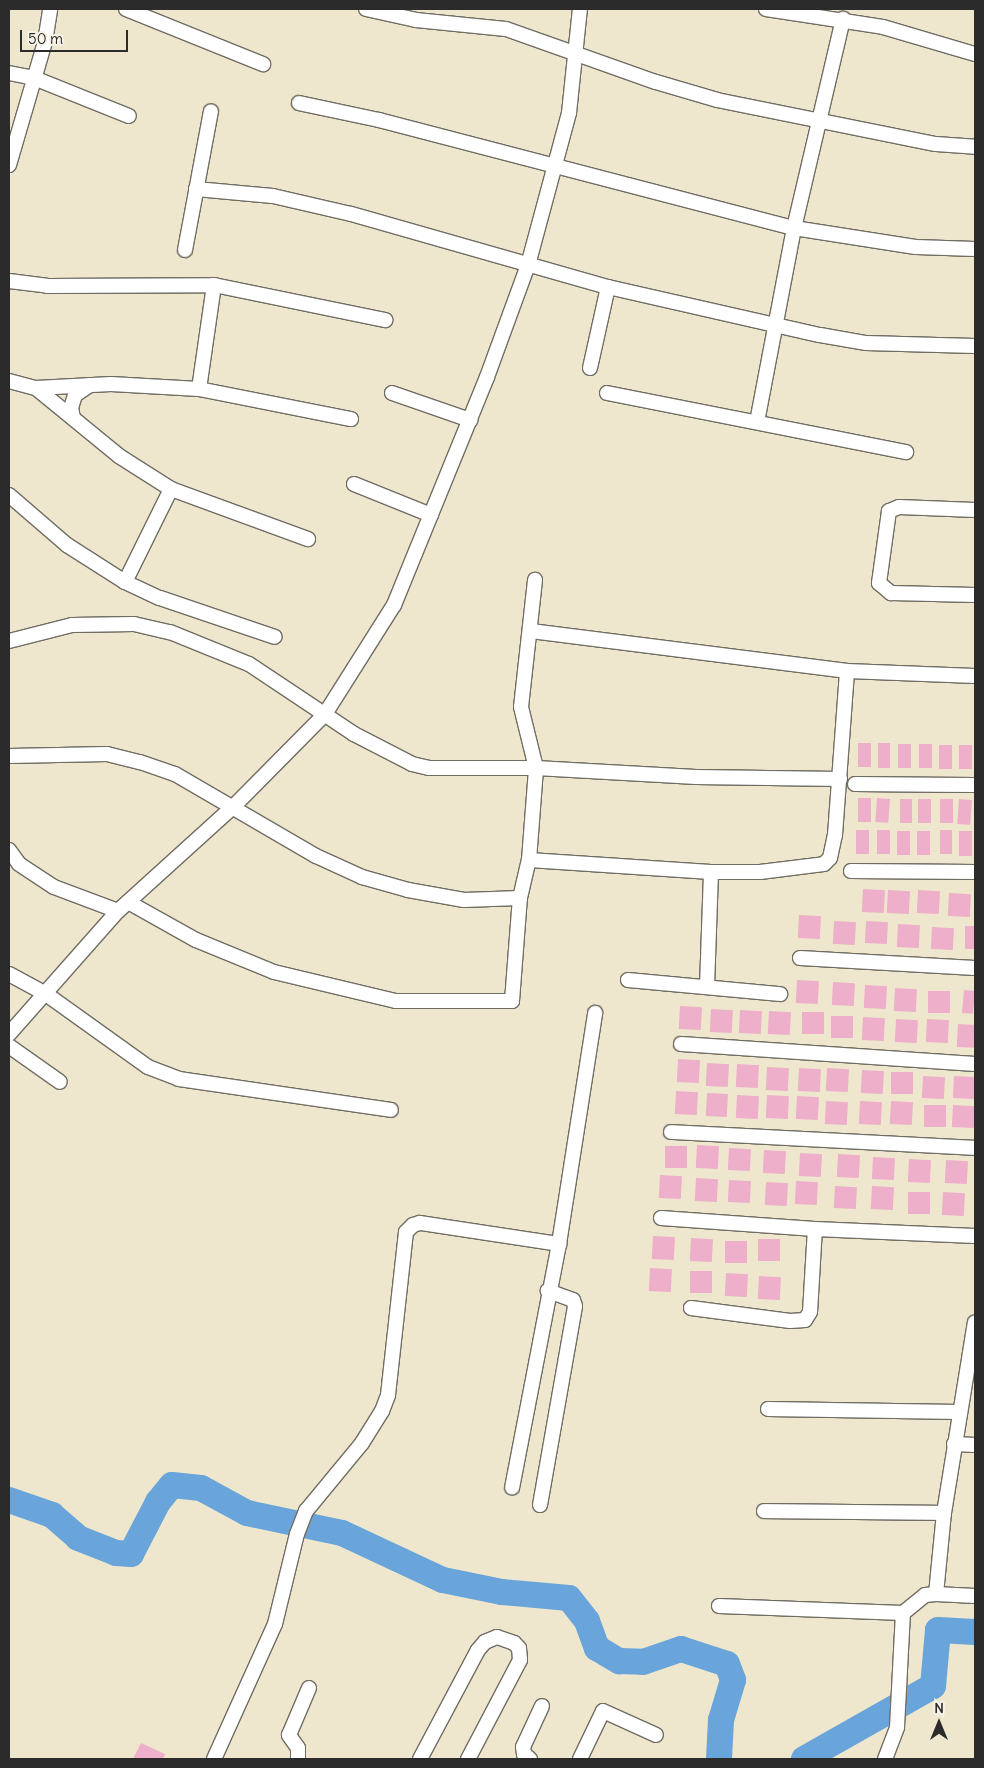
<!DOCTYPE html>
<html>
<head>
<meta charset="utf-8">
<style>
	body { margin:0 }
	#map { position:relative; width:984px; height:1768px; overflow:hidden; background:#efe7cd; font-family:Delius,sans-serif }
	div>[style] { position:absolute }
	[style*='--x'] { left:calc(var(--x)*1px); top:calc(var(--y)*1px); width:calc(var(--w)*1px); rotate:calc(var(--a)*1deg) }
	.river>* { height:26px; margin:-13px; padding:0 13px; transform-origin:13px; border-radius:13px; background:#69a5da }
	.building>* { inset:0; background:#edafc9; transform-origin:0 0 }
	.roads { filter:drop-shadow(1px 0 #706d64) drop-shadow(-1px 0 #706d64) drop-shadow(0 1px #706d64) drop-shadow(0 -1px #706d64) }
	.minor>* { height:14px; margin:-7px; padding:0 7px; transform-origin:7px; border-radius:7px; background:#fff }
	span { translate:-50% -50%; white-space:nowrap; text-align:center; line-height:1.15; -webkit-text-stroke:4px #f7f3e8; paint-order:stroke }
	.frame { position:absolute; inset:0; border:10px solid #2b2b2b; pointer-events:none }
	.north { position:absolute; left:914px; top:1698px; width:50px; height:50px; -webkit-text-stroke:4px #f7f3e8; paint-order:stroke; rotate:0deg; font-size:14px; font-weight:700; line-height:20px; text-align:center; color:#2b2b2b }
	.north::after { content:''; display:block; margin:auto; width:18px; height:22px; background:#2b2b2b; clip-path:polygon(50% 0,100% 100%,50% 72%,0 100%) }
	.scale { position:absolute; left:20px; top:30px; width:108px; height:22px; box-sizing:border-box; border:2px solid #2b2b2b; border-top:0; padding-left:6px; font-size:15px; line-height:18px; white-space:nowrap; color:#2b2b2b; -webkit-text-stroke:4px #f7f3e8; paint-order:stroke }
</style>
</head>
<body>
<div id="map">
	<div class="river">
		<i style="--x:9;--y:1500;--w:46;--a:19.2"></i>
		<i style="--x:52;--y:1515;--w:35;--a:41"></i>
		<i style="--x:78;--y:1538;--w:41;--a:21.5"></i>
		<i style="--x:116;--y:1553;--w:15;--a:4"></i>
		<i style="--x:131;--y:1554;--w:59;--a:-62.6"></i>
		<i style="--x:158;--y:1502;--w:22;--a:-51"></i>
		<i style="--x:172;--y:1485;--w:29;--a:6"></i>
		<i style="--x:201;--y:1488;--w:52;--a:28.5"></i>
		<i style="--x:247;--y:1513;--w:97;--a:11.9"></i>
		<i style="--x:342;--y:1533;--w:111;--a:25"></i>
		<i style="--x:443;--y:1580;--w:60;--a:11.5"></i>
		<i style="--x:502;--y:1592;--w:67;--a:5.1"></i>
		<i style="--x:569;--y:1598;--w:29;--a:52"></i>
		<i style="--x:587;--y:1621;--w:29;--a:70"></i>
		<i style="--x:597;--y:1648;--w:26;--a:31"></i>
		<i style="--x:619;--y:1661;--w:24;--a:2"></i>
		<i style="--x:643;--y:1662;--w:40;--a:-18.9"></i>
		<i style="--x:681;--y:1649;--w:48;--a:18.1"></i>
		<i style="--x:727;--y:1664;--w:17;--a:69"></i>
		<i style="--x:733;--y:1680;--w:42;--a:106.7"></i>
		<i style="--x:721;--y:1720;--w:39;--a:93"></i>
		<i style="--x:804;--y:1759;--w:148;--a:-29.5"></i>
		<i style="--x:933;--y:1686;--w:56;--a:-84.9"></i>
		<i style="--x:938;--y:1630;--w:37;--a:3"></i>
	</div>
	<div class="building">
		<i style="left:858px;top:743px;width:13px;height:24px"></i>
		<i style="left:878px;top:743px;width:12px;height:25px"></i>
		<i style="left:898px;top:744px;width:13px;height:24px"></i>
		<i style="left:919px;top:744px;width:13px;height:24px"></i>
		<i style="left:939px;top:745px;width:13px;height:24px"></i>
		<i style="left:959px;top:745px;width:13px;height:24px"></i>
		<i style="left:858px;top:798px;width:13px;height:24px"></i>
		<i style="left:877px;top:798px;width:13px;height:24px;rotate:4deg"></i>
		<i style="left:900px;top:799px;width:12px;height:24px"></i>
		<i style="left:918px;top:799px;width:13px;height:24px"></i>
		<i style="left:940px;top:799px;width:13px;height:24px"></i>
		<i style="left:959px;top:799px;width:13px;height:25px;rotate:4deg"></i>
		<i style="left:856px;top:830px;width:13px;height:24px"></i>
		<i style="left:877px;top:830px;width:13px;height:24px"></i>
		<i style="left:940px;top:830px;width:12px;height:24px"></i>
		<i style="left:897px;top:831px;width:13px;height:24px"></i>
		<i style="left:917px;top:831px;width:13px;height:24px"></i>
		<i style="left:959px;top:831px;width:13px;height:25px"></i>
		<i style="left:863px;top:889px;width:22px;height:23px;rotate:3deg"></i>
		<i style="left:888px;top:890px;width:22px;height:23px;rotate:3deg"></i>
		<i style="left:918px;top:890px;width:22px;height:23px;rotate:3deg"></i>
		<i style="left:949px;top:893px;width:22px;height:23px;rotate:3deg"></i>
		<i style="left:799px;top:915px;width:22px;height:23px;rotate:3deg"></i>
		<i style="left:834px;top:921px;width:22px;height:23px;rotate:3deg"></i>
		<i style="left:866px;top:921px;width:22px;height:22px;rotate:3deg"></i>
		<i style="left:898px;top:924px;width:22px;height:23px;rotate:3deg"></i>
		<i style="left:965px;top:926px;width:10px;height:23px"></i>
		<i style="left:932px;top:927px;width:22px;height:22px;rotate:3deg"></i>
		<i style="left:797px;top:980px;width:22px;height:23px;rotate:3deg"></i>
		<i style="left:833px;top:982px;width:22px;height:23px;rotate:3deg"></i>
		<i style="left:865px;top:985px;width:22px;height:23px;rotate:3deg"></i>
		<i style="left:895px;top:988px;width:22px;height:23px;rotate:3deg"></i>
		<i style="left:964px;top:990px;width:11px;height:23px;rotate:5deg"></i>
		<i style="left:928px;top:991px;width:22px;height:22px"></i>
		<i style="left:680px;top:1006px;width:22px;height:23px;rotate:3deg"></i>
		<i style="left:711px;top:1009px;width:22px;height:23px;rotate:3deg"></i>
		<i style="left:740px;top:1010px;width:22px;height:23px;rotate:3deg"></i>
		<i style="left:769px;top:1011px;width:22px;height:23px;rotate:3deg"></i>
		<i style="left:802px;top:1012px;width:22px;height:22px"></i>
		<i style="left:831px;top:1016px;width:22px;height:22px"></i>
		<i style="left:863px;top:1017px;width:22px;height:23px;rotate:3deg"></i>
		<i style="left:896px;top:1019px;width:22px;height:23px;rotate:3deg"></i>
		<i style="left:927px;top:1019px;width:22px;height:23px;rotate:3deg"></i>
		<i style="left:958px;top:1024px;width:17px;height:23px;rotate:3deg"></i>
		<i style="left:678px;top:1059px;width:22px;height:23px;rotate:3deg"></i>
		<i style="left:707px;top:1063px;width:22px;height:23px;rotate:3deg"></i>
		<i style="left:737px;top:1064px;width:22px;height:23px;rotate:3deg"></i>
		<i style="left:767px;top:1067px;width:22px;height:23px;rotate:3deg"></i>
		<i style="left:799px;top:1068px;width:22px;height:23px;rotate:3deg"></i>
		<i style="left:827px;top:1068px;width:22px;height:23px;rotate:3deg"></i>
		<i style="left:862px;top:1070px;width:22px;height:23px;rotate:3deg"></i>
		<i style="left:891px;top:1072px;width:22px;height:22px"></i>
		<i style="left:923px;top:1076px;width:22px;height:22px;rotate:3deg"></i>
		<i style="left:954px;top:1076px;width:21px;height:22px;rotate:3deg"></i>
		<i style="left:676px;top:1091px;width:22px;height:23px;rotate:3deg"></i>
		<i style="left:707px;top:1093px;width:21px;height:23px;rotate:3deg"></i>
		<i style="left:737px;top:1095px;width:22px;height:23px;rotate:3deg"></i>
		<i style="left:767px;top:1095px;width:22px;height:23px;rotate:3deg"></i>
		<i style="left:797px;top:1096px;width:22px;height:23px;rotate:3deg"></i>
		<i style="left:826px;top:1101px;width:22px;height:23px;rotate:3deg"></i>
		<i style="left:860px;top:1101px;width:22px;height:23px;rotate:3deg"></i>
		<i style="left:891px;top:1101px;width:22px;height:23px;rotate:3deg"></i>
		<i style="left:924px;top:1105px;width:22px;height:22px"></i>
		<i style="left:953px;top:1105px;width:22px;height:22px;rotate:3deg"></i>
		<i style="left:697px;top:1145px;width:22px;height:23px;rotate:3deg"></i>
		<i style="left:665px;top:1146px;width:22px;height:22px"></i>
		<i style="left:729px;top:1148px;width:22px;height:22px;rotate:3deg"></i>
		<i style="left:764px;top:1150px;width:22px;height:23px;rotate:3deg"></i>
		<i style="left:800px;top:1153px;width:22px;height:23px;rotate:3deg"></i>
		<i style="left:838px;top:1154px;width:22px;height:23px;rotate:3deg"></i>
		<i style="left:873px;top:1157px;width:22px;height:22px;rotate:3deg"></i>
		<i style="left:909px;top:1159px;width:22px;height:23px;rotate:3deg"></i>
		<i style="left:946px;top:1160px;width:22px;height:23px;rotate:3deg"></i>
		<i style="left:660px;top:1175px;width:22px;height:23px;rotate:3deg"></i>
		<i style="left:696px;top:1178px;width:22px;height:23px;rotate:3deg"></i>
		<i style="left:729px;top:1180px;width:22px;height:22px;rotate:3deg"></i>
		<i style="left:796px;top:1181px;width:22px;height:23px;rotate:3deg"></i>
		<i style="left:766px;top:1182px;width:22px;height:23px;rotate:3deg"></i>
		<i style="left:835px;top:1186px;width:22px;height:22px;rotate:3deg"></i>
		<i style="left:872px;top:1186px;width:22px;height:23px;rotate:3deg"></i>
		<i style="left:908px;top:1192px;width:22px;height:22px"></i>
		<i style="left:943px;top:1192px;width:22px;height:23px;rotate:3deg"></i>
		<i style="left:653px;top:1236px;width:22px;height:23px;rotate:3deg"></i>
		<i style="left:691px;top:1238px;width:22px;height:23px;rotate:3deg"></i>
		<i style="left:758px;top:1239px;width:22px;height:22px"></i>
		<i style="left:725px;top:1241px;width:22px;height:22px"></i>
		<i style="left:650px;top:1268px;width:22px;height:23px;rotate:3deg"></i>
		<i style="left:690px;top:1271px;width:22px;height:22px"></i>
		<i style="left:726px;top:1273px;width:22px;height:23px;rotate:3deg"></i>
		<i style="left:759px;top:1276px;width:22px;height:23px;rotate:3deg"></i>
		<i style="clip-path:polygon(141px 1743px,165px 1754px,163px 1759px,133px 1759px)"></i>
	</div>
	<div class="roads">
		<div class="minor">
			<i style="--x:126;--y:9;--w:148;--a:21.9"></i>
			<i style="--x:366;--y:9;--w:51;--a:12.4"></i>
			<i style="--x:416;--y:20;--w:90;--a:5.7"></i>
			<i style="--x:506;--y:29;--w:159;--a:19.5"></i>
			<i style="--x:656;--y:82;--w:64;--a:16.4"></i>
			<i style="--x:717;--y:100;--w:223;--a:11.4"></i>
			<i style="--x:936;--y:144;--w:39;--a:4"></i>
			<i style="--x:766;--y:9;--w:118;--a:8.7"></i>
			<i style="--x:883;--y:27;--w:96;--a:16.4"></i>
			<i style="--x:9;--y:73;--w:25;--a:11"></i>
			<i style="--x:34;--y:78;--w:102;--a:21.8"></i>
			<i style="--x:299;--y:103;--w:82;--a:12"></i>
			<i style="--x:379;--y:120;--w:429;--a:14.6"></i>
			<i style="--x:794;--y:228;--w:123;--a:8.9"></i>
			<i style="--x:916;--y:247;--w:59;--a:1.9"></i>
			<i style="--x:9;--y:165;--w:128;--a:-73.7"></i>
			<i style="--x:45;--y:42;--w:33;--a:-81"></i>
			<i style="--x:196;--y:189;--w:77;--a:5.2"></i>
			<i style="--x:273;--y:196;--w:80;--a:13"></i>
			<i style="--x:351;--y:214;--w:267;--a:15.9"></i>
			<i style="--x:608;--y:287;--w:217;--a:12.8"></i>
			<i style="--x:820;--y:335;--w:47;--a:9.9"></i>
			<i style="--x:866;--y:343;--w:109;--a:1.6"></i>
			<i style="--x:185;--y:250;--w:141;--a:-79.4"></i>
			<i style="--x:9;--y:281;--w:38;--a:7"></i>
			<i style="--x:47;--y:286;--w:167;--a:-0.3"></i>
			<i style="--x:214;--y:285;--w:175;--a:11.6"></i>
			<i style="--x:590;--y:368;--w:83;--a:-77.5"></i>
			<i style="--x:9;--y:381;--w:28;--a:15"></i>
			<i style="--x:36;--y:388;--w:75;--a:-3.1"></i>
			<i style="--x:111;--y:384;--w:88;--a:3.3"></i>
			<i style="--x:199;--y:389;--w:155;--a:11.2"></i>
			<i style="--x:36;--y:388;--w:107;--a:39.3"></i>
			<i style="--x:119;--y:456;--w:62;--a:32.4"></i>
			<i style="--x:171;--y:489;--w:146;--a:20.1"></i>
			<i style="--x:199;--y:389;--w:105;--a:-81.8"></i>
			<i style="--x:392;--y:393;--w:83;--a:19.1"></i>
			<i style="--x:607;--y:393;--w:305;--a:11.2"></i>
			<i style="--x:73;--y:418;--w:10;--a:-101"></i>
			<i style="--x:71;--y:408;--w:14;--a:-73"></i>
			<i style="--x:75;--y:395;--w:18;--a:-34"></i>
			<i style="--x:757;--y:422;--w:197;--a:-79.2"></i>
			<i style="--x:794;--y:228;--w:215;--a:-76.8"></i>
			<i style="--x:354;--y:484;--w:83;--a:21.9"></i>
			<i style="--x:9;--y:495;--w:77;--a:40.8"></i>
			<i style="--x:67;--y:545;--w:69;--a:32.5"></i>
			<i style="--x:125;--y:582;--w:38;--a:25"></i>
			<i style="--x:160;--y:598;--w:121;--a:18.7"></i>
			<i style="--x:975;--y:510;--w:76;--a:-177.7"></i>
			<i style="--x:899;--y:507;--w:11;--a:158"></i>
			<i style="--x:889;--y:511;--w:73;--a:97.9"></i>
			<i style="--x:879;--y:583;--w:16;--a:40"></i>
			<i style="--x:891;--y:593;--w:84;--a:1.4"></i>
			<i style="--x:125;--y:582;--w:104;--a:-63.7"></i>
			<i style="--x:531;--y:631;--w:319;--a:7.2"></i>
			<i style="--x:847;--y:671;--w:128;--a:2.2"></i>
			<i style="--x:9;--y:641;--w:65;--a:-14.3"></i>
			<i style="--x:72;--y:625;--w:62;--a:-0.9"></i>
			<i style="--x:134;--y:624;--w:37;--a:13"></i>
			<i style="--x:170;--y:632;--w:85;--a:22.1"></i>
			<i style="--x:249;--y:664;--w:126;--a:33.7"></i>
			<i style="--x:354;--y:734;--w:65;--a:27.3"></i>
			<i style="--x:412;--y:764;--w:17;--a:13"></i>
			<i style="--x:429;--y:768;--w:107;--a:0"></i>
			<i style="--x:536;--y:768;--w:160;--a:3.2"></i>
			<i style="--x:696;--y:777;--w:144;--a:0.8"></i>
			<i style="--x:9;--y:756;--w:98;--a:-1.2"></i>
			<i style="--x:107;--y:754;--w:34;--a:14"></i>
			<i style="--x:140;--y:762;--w:37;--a:19"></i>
			<i style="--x:175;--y:774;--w:163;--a:30.2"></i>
			<i style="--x:316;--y:856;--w:51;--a:24.5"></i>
			<i style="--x:362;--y:877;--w:48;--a:15.8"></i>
			<i style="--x:408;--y:890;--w:57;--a:10.1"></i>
			<i style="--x:464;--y:900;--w:56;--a:-2"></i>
			<i style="--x:855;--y:784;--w:120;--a:0.5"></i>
			<i style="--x:9;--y:850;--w:17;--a:54"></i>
			<i style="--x:19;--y:864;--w:42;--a:33.3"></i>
			<i style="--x:54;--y:887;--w:68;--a:20.6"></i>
			<i style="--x:529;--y:860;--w:182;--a:3.8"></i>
			<i style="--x:711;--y:872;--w:49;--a:0"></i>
			<i style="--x:760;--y:872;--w:64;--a:-7.1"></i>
			<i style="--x:824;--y:864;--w:8;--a:-45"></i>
			<i style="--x:830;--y:858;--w:24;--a:-78"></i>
			<i style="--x:835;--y:835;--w:164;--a:-85.8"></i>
			<i style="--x:851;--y:871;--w:124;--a:0.5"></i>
			<i style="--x:128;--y:902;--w:78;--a:29.2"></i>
			<i style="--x:196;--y:940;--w:84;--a:22.3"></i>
			<i style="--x:274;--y:972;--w:125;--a:13.4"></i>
			<i style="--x:396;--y:1001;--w:116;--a:0"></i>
			<i style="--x:512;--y:1001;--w:103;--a:-85.6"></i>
			<i style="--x:520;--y:898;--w:39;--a:-77"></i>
			<i style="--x:529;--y:860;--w:92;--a:-85.6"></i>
			<i style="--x:536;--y:768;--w:63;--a:-103.8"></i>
			<i style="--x:521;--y:707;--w:128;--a:-83.7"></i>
			<i style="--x:800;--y:958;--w:175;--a:3.3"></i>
			<i style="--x:9;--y:974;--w:42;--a:28.4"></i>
			<i style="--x:46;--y:994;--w:125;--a:35.6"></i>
			<i style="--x:148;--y:1067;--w:33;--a:21"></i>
			<i style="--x:179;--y:1079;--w:214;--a:8.3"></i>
			<i style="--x:628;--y:980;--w:153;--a:5.3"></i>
			<i style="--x:707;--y:987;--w:115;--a:-88"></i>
			<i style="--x:9;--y:1034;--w:164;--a:-48.5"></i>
			<i style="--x:118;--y:911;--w:156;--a:-42.2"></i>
			<i style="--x:234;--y:806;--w:129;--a:-45.3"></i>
			<i style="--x:325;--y:714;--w:129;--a:-57.7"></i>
			<i style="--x:394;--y:605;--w:246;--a:-67.8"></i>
			<i style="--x:487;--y:377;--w:119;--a:-69.9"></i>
			<i style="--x:528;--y:265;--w:157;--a:-74.9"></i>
			<i style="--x:569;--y:113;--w:105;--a:-84"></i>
			<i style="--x:681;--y:1044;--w:295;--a:3.9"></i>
			<i style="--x:9;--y:1046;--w:62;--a:35.2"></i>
			<i style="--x:671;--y:1132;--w:304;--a:3"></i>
			<i style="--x:661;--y:1218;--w:154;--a:4.1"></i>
			<i style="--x:815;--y:1229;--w:160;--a:2.5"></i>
			<i style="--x:559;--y:1244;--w:234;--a:-81.1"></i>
			<i style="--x:691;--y:1308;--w:100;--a:7.5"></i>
			<i style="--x:790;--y:1321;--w:15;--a:-4"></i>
			<i style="--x:805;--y:1320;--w:9;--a:-58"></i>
			<i style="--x:810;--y:1312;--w:83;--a:-86.6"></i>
			<i style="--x:768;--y:1409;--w:191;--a:0.9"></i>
			<i style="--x:954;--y:1444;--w:21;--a:3"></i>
			<i style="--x:540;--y:1505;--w:202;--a:-80"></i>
			<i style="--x:575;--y:1306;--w:6;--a:-108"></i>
			<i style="--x:573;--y:1300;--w:27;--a:-160"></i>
			<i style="--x:764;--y:1511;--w:180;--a:0.6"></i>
			<i style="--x:936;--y:1594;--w:39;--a:3"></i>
			<i style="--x:719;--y:1606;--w:184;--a:2.2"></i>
			<i style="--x:214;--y:1759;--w:148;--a:-65.7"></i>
			<i style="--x:275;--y:1624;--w:93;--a:-76.3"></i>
			<i style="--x:297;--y:1534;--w:25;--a:-69"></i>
			<i style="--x:306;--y:1511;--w:88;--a:-50.5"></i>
			<i style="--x:362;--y:1443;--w:38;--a:-58"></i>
			<i style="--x:382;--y:1411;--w:17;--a:-69"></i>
			<i style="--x:388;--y:1395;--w:164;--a:-83.7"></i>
			<i style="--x:406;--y:1232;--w:10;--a:-45"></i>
			<i style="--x:413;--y:1225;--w:7;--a:-16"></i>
			<i style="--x:420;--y:1223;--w:141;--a:8.6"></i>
			<i style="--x:559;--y:1244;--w:248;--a:100.9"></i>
			<i style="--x:298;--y:1759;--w:11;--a:-90"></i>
			<i style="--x:298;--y:1748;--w:16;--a:-125"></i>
			<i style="--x:289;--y:1735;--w:51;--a:-66.9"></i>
			<i style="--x:420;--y:1759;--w:123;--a:-62"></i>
			<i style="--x:478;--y:1650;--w:11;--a:-49"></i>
			<i style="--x:485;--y:1642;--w:13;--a:-23"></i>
			<i style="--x:497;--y:1637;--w:18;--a:19"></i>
			<i style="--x:514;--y:1643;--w:7;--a:45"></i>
			<i style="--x:519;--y:1648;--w:12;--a:85"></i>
			<i style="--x:520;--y:1660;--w:112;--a:117.7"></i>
			<i style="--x:530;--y:1759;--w:8;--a:-140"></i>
			<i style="--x:524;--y:1754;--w:7;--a:-98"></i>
			<i style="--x:523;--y:1747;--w:45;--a:-65.1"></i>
			<i style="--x:580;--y:1759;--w:53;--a:-64.4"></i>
			<i style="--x:603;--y:1711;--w:58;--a:24.4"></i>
			<i style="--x:885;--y:1759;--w:34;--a:-69"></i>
			<i style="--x:897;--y:1727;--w:114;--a:-87"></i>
			<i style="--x:903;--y:1613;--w:28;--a:-39"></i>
			<i style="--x:925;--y:1595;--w:11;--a:-5"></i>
			<i style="--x:936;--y:1594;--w:81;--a:-84.4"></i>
			<i style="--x:944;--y:1513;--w:193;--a:-80.8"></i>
		</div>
	</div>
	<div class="frame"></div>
	<div class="north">N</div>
	<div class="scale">50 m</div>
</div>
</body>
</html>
